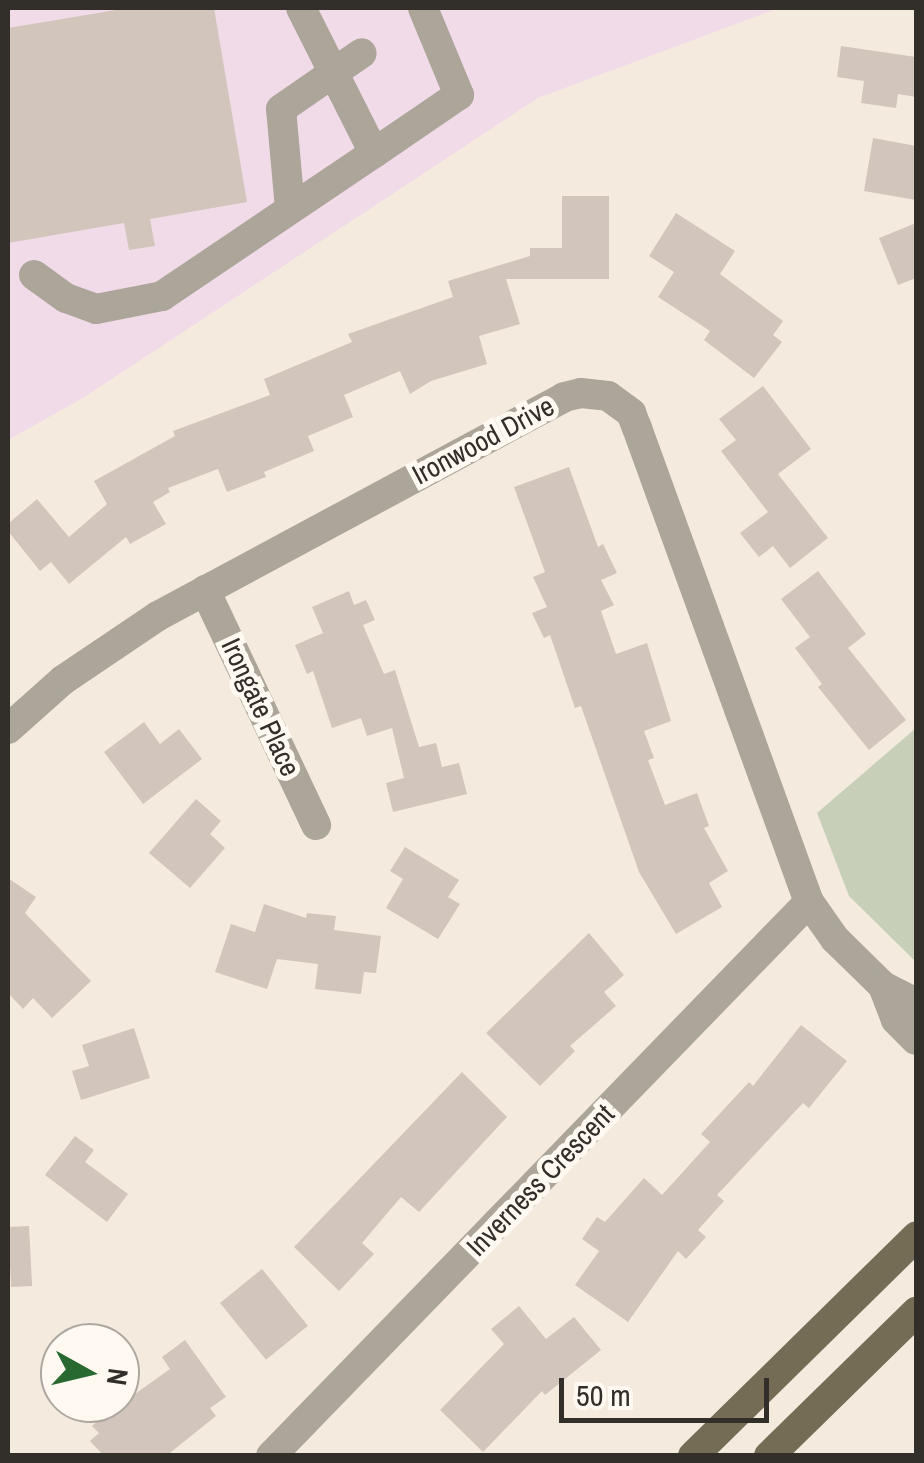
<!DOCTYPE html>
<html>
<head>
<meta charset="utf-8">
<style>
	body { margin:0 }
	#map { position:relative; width:924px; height:1463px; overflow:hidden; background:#f4ebde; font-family:"Archivo Narrow",sans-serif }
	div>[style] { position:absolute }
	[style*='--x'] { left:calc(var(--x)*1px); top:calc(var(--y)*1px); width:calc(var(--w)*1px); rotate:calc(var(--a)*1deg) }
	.commercial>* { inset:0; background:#f1dbe9 }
	.green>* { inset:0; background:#c8cfb9 }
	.building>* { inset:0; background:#d2c5bb; transform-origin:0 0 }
	.minor>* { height:30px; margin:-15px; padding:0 15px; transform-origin:15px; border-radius:15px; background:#aba699 }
	.major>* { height:30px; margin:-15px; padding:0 15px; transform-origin:15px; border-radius:15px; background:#756c55 }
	span { translate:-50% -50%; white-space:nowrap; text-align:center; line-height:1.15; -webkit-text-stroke:10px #fff9f1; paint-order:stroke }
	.street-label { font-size:28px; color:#322e2a }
	.frame { position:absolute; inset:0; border:10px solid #322e2a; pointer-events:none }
	.north { position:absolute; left:40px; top:1323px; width:100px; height:100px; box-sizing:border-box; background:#fff9f1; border:2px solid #ada8a1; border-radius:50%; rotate:98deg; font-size:28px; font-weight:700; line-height:40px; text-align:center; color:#322e2a }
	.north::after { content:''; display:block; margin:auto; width:35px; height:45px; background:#286831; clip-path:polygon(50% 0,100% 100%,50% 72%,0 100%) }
	.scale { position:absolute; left:559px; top:1378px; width:210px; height:45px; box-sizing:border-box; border:5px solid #322e2a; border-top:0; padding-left:12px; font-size:30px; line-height:35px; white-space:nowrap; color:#322e2a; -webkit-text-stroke:8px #fff9f1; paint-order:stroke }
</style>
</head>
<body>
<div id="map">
	<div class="commercial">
		<i style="clip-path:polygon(8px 8px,779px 8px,538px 98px,83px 398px,8px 440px)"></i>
	</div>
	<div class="green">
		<i style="clip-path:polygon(916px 728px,916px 962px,849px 896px,817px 813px)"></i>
	</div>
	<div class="building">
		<i style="clip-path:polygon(128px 8px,214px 8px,247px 202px,150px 219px,155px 246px,129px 250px,124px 223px,8px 243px,8px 28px)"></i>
		<i style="clip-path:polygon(841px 46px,916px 57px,916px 97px,898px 94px,896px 108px,861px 103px,864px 81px,837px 77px)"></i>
		<i style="clip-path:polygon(873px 138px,916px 146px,916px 200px,864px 191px)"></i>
		<i style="clip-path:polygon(562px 196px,609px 196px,609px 279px,506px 279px,520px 324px,479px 336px,487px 364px,431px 381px,410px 394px,400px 371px,344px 395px,353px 417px,308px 436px,314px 451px,264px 472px,266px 477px,227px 492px,218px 469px,168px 488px,170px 492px,153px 502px,166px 524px,130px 544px,126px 537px,69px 584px,51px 562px,40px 571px,8px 531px,8px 524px,37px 499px,69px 537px,107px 504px,94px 481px,175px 436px,173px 431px,270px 395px,264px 379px,352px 342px,348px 334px,453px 297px,448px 281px,530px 256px,530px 248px,562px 248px)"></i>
		<i style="clip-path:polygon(676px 213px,735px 251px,720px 274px,783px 321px,773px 335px,782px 342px,754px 378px,704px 340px,710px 331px,658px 297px,674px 272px,649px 256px)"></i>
		<i style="clip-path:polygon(916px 223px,916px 278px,898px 285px,879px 238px)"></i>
		<i style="clip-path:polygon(763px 386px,811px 449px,778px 474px,828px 538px,790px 568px,773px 546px,759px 557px,740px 533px,768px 512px,721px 451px,736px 440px,719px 419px)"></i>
		<i style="clip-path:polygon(569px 467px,598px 547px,603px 544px,617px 573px,601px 580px,614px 605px,601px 611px,616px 654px,647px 643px,671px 721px,644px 731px,654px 758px,648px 760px,665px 805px,697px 793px,709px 826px,704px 828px,728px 871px,709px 883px,722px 907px,676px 934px,639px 872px,581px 706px,575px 708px,550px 635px,544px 638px,532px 613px,547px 607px,533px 577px,545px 572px,514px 487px)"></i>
		<i style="clip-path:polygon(818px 571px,866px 634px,848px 648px,906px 720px,869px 750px,818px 687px,822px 684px,795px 648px,810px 637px,781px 599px)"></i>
		<i style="clip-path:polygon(349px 591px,354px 605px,366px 600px,375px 620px,363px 625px,384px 674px,395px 670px,419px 747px,436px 743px,442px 767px,459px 763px,467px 794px,393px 812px,386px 783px,404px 778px,392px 728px,367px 736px,361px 718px,332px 728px,313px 671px,307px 674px,295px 645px,323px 633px,312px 607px)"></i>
		<i style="clip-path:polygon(144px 722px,160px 744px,179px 729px,202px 759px,143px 804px,104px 752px)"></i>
		<i style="clip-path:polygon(196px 799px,221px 821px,210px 834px,225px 848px,190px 888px,149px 853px)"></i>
		<i style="clip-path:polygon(405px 847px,459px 880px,448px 897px,460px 904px,438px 939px,386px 908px,403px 879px,390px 871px)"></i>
		<i style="clip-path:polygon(8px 878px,36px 897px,25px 913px,91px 981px,52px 1018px,33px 998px,23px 1009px,8px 993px)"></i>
		<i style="clip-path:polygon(264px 904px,306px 918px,307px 913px,336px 916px,334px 930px,381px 936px,376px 973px,364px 972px,361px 994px,315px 989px,318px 964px,277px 959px,267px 989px,215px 972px,231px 924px,255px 932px)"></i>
		<i style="clip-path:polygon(589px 933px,624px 975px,604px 992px,616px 1006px,570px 1046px,575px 1051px,540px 1086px,486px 1033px)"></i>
		<i style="clip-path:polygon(801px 1025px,847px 1061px,809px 1108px,803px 1103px,717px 1195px,724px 1201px,698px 1230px,706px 1237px,686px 1259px,678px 1251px,628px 1322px,575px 1285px,599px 1251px,582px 1239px,597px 1217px,605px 1222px,644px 1178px,662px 1195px,710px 1142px,701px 1134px,749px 1082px,753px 1086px)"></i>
		<i style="clip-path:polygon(134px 1028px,150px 1078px,81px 1100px,72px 1071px,89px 1066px,82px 1045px)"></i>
		<i style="clip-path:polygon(462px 1072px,507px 1117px,419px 1212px,401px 1197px,362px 1243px,374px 1254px,339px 1291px,294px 1247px)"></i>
		<i style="clip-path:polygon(75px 1136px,94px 1150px,85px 1162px,128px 1194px,107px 1222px,45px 1175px)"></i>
		<i style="left:29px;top:1226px;width:60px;height:21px;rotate:87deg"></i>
		<i style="left:262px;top:1269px;width:73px;height:54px;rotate:51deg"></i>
		<i style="clip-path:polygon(519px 1306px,546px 1339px,574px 1317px,601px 1350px,545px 1395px,542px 1391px,483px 1452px,440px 1410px,504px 1344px,491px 1329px)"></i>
		<i style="clip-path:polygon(185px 1340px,226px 1397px,210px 1408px,216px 1416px,166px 1456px,104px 1456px,90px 1441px,99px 1433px,92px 1426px,120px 1403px,121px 1397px,125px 1401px,170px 1369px,162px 1357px)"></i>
	</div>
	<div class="minor">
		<i style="--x:301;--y:8;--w:162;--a:63.3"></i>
		<i style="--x:290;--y:209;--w:100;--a:-95.1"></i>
		<i style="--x:281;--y:109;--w:98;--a:-34.7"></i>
		<i style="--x:34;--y:275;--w:39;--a:36"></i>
		<i style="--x:66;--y:298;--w:32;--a:20"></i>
		<i style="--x:96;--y:309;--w:67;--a:-11.1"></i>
		<i style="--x:162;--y:296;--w:256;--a:-34"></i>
		<i style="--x:374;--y:153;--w:103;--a:-34.3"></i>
		<i style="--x:459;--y:95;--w:94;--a:-112.5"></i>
		<i style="--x:205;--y:590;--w:260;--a:64.7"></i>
		<i style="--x:8;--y:729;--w:74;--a:-41.7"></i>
		<i style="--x:63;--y:680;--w:115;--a:-34"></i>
		<i style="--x:158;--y:616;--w:461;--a:-28.3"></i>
		<i style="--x:564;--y:397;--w:17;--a:-13"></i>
		<i style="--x:581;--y:393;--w:27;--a:6"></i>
		<i style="--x:608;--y:396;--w:29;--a:36"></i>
		<i style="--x:631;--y:413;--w:16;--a:68"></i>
		<i style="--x:637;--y:428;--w:504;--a:70.06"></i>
		<i style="--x:809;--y:902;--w:45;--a:54.9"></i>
		<i style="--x:835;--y:939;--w:67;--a:44.4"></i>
		<i style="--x:883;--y:986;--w:37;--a:27"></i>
		<i style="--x:883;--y:986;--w:36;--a:69"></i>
		<i style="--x:896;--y:1020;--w:28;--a:45"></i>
		<i style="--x:271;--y:1456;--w:772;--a:-45.84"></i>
	</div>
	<div class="major">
		<i style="--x:693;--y:1456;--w:313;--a:-44.5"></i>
		<i style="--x:769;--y:1456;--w:206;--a:-44.4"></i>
	</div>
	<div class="street-label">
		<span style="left:483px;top:440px;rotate:-28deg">Ironwood Drive</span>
		<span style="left:261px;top:707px;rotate:65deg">Irongate Place</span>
		<span style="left:540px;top:1180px;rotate:-46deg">Inverness Crescent</span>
	</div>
	<div class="frame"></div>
	<div class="north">N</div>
	<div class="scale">50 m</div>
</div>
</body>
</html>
